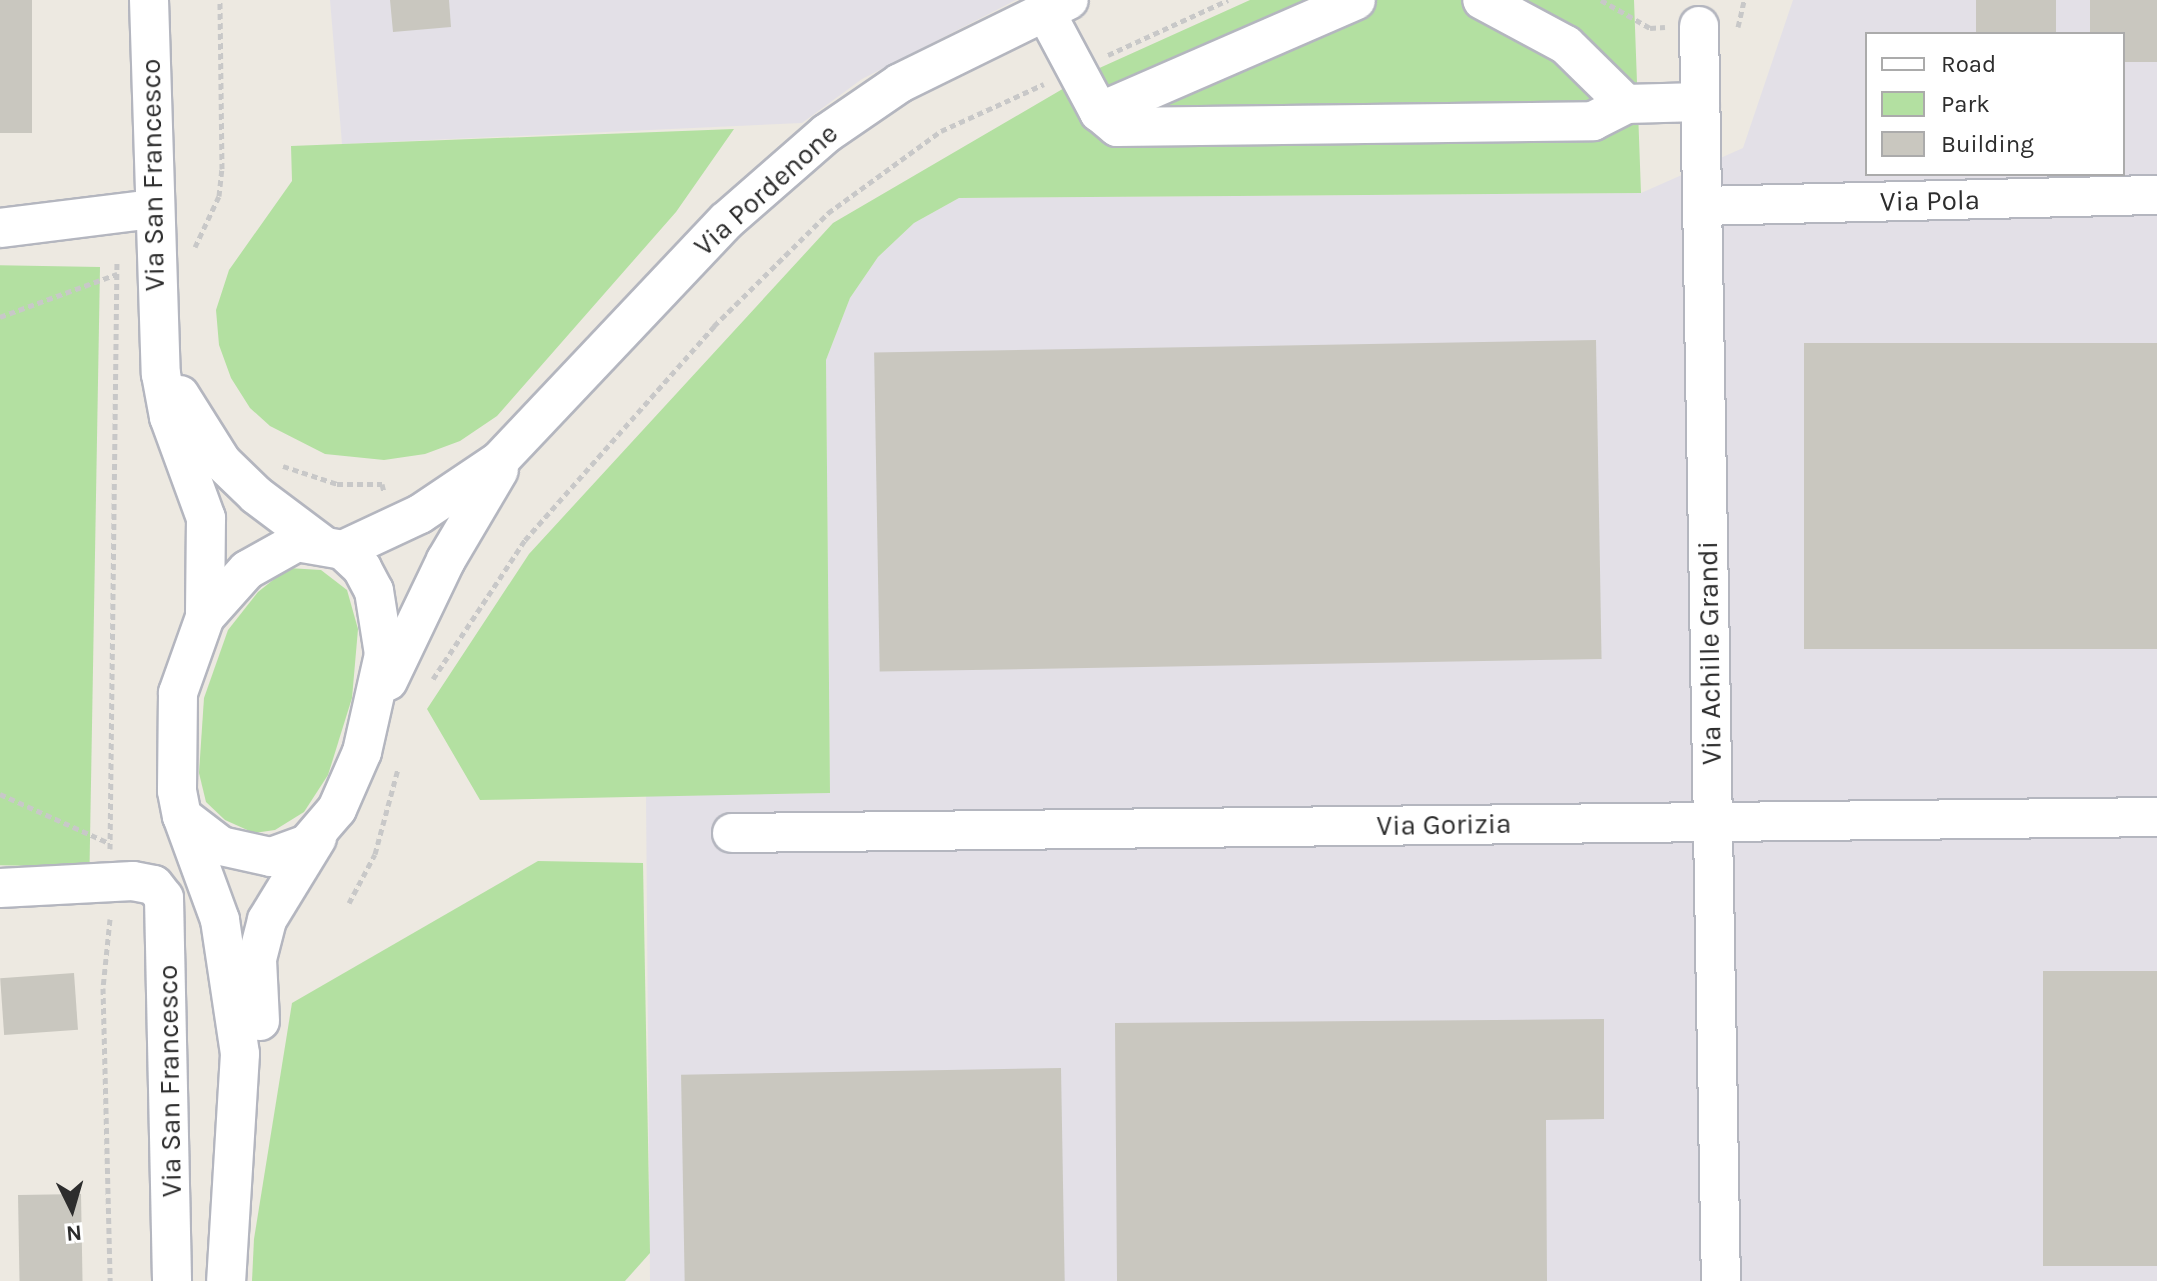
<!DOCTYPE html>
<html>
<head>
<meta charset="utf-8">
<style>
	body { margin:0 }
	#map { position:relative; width:2157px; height:1281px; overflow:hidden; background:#ede9e1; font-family:Karla,sans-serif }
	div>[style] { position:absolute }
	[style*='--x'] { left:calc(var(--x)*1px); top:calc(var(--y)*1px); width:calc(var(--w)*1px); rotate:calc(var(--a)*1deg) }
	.industrial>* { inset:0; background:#e3e0e7 }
	.green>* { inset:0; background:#b3e0a1; transform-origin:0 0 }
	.building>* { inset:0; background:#c9c7bf; transform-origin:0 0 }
	.path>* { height:5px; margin-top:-2.5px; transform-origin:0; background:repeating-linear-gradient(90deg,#c8c8c8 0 6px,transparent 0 10px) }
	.roads { filter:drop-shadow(2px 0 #b4b6bf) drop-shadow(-2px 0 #b4b6bf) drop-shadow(0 2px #b4b6bf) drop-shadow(0 -2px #b4b6bf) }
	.minor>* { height:38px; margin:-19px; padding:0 19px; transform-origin:19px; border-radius:19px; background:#fff }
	span { translate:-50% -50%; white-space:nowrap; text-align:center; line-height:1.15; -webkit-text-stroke:6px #fff; paint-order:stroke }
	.street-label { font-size:28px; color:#2d2d2d }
	.legend { position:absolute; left:1865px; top:32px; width:260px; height:144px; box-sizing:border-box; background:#fff; border:2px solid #ababab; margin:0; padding:10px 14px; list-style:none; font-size:24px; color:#2d2d2d }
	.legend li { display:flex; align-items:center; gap:16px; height:40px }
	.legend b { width:40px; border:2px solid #ababab }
	.north { position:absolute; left:32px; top:1169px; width:80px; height:80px; -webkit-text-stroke:6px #fff; paint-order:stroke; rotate:175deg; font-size:22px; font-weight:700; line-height:32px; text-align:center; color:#2d2d2d }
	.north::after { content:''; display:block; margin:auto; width:28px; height:36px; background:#2d2d2d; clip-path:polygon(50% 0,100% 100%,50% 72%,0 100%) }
</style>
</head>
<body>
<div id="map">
	<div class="industrial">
		<i style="clip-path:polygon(330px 0,1016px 0,862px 79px,802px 123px,342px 144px)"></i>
		<i style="clip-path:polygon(evenodd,1793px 0,2157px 0,2157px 1281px,650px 1281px,646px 796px,830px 793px,826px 360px,850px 298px,878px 257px,914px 223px,959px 198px,1641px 193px,1743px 148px,1793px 0,1867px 34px,2123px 34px,2123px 174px,1867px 174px,1867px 34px)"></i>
	</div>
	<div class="green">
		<i style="clip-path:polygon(1250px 0,1634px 0,1641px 193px,959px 198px,914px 223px,878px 257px,850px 298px,826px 360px,830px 793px,480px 800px,427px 709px,529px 554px,833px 223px,1095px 70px)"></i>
		<i style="clip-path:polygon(734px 129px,676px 212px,497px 416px,460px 441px,425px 454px,384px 460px,325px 454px,270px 426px,250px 408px,231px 378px,219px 345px,216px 310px,229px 270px,292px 181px,291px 146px)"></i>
		<i style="left:100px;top:267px;width:600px;height:101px;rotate:91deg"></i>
		<i style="clip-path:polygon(288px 568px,321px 570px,347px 590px,358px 629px,352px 698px,328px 775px,304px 812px,275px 830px,254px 833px,225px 820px,206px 802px,199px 773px,204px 698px,228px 630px,258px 592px)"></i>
		<i style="clip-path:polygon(538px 861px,643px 863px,650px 1253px,625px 1281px,252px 1281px,254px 1239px,292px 1003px)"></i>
	</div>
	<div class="building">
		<i style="left:0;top:0;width:32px;height:133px"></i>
		<i style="clip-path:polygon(390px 0,449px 0,451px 27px,393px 32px)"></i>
		<i style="left:1976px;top:0;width:80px;height:34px"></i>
		<i style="clip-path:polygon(2090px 0,2157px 0,2157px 62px,2123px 62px,2123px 34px,2090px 34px)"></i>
		<i style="left:1596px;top:340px;width:319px;height:722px;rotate:89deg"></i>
		<i style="left:1804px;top:343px;width:353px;height:306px"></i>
		<i style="left:2157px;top:971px;width:295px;height:114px;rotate:90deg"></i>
		<i style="left:74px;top:973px;width:57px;height:74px;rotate:86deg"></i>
		<i style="clip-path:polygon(1604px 1019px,1604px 1119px,1546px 1120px,1547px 1281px,1117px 1281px,1115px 1023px)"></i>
		<i style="left:1061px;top:1068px;width:213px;height:380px;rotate:89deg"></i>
		<i style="left:81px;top:1194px;width:87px;height:63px;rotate:89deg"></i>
	</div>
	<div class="path">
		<i style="--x:1601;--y:0;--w:56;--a:29.7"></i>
		<i style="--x:1650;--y:28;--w:15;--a:-4"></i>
		<i style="--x:1738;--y:27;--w:28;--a:-77"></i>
		<i style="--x:1108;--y:55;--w:132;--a:-24.6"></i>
		<i style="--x:195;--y:247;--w:56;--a:-64.8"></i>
		<i style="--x:219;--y:196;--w:27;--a:-84"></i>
		<i style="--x:222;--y:169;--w:169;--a:-90.7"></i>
		<i style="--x:0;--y:317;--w:125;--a:-20.2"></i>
		<i style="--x:283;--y:466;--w:57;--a:18.4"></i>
		<i style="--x:337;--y:484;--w:45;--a:0"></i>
		<i style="--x:382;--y:484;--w:8;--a:76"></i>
		<i style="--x:433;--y:679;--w:167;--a:-56.5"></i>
		<i style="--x:525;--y:540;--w:286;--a:-48.5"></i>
		<i style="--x:714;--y:326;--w:161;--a:-44.7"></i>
		<i style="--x:828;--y:213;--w:140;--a:-36"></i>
		<i style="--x:941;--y:131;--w:113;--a:-24.5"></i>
		<i style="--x:0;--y:794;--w:120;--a:24.2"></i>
		<i style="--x:110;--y:849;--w:586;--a:-89.32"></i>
		<i style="--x:349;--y:903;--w:55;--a:-62"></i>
		<i style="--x:375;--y:854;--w:88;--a:-74.9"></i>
		<i style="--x:110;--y:919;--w:69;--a:95.8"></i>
		<i style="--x:103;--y:988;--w:293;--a:88.6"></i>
	</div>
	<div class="roads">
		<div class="minor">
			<i style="--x:149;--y:0;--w:374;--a:88.2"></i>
			<i style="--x:161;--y:374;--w:44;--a:79.5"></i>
			<i style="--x:169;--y:417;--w:108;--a:69.9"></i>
			<i style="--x:206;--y:518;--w:99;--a:90.6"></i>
			<i style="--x:1045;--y:11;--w:115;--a:61.9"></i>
			<i style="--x:1099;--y:112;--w:23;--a:40"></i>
			<i style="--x:1117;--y:127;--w:476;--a:-0.7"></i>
			<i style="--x:1593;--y:121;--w:37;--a:-27"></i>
			<i style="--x:1626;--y:104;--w:84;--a:-135.5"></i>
			<i style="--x:1566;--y:45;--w:95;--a:-151.8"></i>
			<i style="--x:1699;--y:26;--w:1255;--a:89"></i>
			<i style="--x:1626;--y:104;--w:74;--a:-1.5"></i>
			<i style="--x:1099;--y:112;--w:280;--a:-23.5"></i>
			<i style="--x:1702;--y:206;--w:455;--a:-1.4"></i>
			<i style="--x:0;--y:228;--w:153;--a:-7.1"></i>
			<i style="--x:180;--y:395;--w:79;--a:57.9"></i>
			<i style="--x:222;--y:462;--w:47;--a:44.1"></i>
			<i style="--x:256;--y:495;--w:85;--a:36.9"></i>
			<i style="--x:343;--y:550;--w:85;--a:-25.1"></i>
			<i style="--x:420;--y:514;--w:95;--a:-33.9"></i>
			<i style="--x:499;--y:461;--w:330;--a:-46.6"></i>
			<i style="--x:726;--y:221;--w:134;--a:-41.1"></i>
			<i style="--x:827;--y:133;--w:88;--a:-34.4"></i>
			<i style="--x:900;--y:83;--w:188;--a:-26.2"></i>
			<i style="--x:388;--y:681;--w:134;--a:-64.4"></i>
			<i style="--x:446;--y:560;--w:104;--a:-59.5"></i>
			<i style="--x:182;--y:816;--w:49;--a:37.6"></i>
			<i style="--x:221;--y:846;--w:51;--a:12.4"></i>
			<i style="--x:271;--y:857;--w:38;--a:-20"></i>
			<i style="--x:307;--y:844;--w:46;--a:-49.4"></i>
			<i style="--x:337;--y:809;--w:62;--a:-66.3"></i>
			<i style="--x:362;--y:752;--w:100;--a:-77.3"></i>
			<i style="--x:384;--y:654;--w:64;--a:-99"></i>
			<i style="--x:374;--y:591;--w:26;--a:-118"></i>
			<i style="--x:362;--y:568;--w:26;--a:-137"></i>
			<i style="--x:343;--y:550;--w:47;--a:-170.1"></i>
			<i style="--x:297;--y:542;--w:57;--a:150.8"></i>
			<i style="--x:247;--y:570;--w:63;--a:131.8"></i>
			<i style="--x:205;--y:617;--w:81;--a:109.6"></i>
			<i style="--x:178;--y:693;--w:98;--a:90.6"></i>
			<i style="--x:177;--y:791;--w:25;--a:79"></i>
			<i style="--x:182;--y:816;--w:111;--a:69.9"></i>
			<i style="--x:220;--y:920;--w:135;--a:81.5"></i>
			<i style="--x:240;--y:1054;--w:227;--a:93.5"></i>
			<i style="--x:732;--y:833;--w:1425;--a:-0.64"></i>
			<i style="--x:0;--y:888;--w:133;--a:-3"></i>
			<i style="--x:133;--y:881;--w:21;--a:11"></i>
			<i style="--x:154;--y:885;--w:16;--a:52"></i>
			<i style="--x:164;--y:898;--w:383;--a:88.8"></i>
			<i style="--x:260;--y:1021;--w:62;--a:-92.8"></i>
			<i style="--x:257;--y:959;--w:40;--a:-75.6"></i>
			<i style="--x:267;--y:920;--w:96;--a:-58.6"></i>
		</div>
	</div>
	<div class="street-label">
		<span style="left:153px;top:175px;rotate:-91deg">Via San Francesco</span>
		<span style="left:766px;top:190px;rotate:-42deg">Via Pordenone</span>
		<span style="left:1930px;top:201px;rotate:-1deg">Via Pola</span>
		<span style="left:1710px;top:653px;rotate:-91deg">Via Achille Grandi</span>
		<span style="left:1444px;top:825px;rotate:-1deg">Via Gorizia</span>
		<span style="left:170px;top:1081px;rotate:-91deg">Via San Francesco</span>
	</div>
	<ul class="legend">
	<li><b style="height:10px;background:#fff"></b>Road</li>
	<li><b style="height:22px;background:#b3e0a1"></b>Park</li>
	<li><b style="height:22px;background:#c9c7bf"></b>Building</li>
	</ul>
	<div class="north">N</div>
</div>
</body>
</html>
